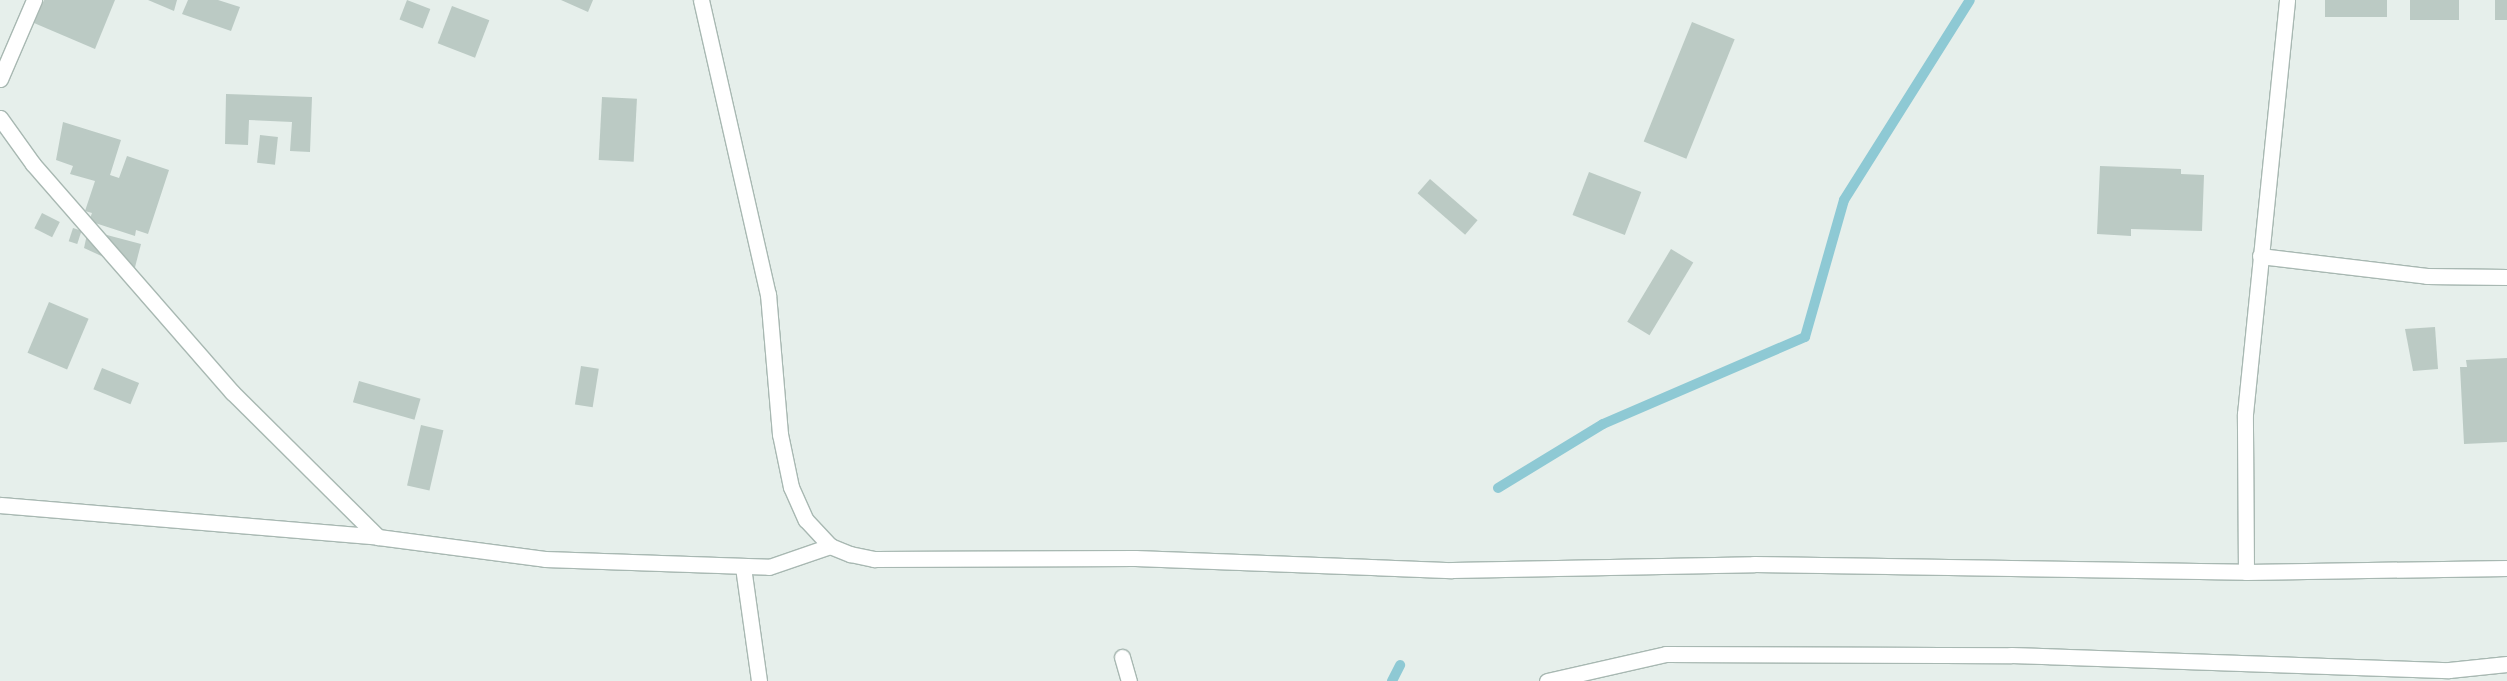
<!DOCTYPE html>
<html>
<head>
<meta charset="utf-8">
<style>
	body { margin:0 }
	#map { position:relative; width:2507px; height:681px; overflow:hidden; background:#e6efeb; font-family:Raleway,sans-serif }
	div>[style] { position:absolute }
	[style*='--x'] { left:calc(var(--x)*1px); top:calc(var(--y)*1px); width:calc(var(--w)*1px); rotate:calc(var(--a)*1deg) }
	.stream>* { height:10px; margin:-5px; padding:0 5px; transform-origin:5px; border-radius:5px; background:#8ec9d4 }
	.building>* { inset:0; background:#bbcac4; transform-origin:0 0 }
	.roads { filter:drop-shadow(1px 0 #a8b8b2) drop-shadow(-1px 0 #a8b8b2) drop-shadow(0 1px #a8b8b2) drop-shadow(0 -1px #a8b8b2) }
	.minor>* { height:15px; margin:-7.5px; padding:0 7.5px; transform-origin:7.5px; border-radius:7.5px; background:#fff }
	span { translate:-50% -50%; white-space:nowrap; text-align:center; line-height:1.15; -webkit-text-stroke:4.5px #f7fbf9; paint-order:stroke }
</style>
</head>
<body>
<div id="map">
	<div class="stream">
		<i style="--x:1498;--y:488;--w:123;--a:-31.4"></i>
		<i style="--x:1603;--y:424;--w:220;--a:-23.3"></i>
		<i style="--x:1805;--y:337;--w:142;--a:-74.1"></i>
		<i style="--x:1844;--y:200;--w:236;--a:-57.8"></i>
		<i style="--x:1392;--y:681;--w:18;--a:-63"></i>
	</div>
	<div class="building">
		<i style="clip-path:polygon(44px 0,115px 0,95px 49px,34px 23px)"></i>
		<i style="clip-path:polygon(148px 0,177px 0,174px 11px)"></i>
		<i style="clip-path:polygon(188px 0,218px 0,240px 7px,231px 31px,182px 14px)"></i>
		<i style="left:407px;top:0;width:25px;height:21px;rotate:21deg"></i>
		<i style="clip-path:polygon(561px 0,593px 0,588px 12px)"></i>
		<i style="left:2325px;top:0;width:62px;height:17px"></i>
		<i style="left:2410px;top:0;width:49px;height:20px"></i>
		<i style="left:2495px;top:0;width:12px;height:20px"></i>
		<i style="left:452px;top:6px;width:40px;height:40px;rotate:21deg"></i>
		<i style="left:1692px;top:22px;width:46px;height:129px;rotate:22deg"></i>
		<i style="clip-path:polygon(226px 94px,312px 97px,310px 152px,290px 151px,292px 122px,249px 120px,248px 145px,225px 144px)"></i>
		<i style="left:602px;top:97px;width:35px;height:63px;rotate:3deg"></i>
		<i style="clip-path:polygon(63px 122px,121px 140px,110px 175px,119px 178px,127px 156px,169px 170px,148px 234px,136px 230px,135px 236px,89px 221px,92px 213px,85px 211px,95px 181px,70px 174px,73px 166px,56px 160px)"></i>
		<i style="left:260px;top:135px;width:18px;height:28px;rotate:6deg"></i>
		<i style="clip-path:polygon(2100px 166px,2181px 169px,2181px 174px,2204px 175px,2202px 231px,2131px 229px,2131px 236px,2097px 234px)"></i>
		<i style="left:1589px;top:172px;width:56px;height:46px;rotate:21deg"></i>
		<i style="left:1430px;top:179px;width:63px;height:19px;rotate:41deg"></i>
		<i style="left:42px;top:213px;width:20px;height:17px;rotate:27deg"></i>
		<i style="left:73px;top:228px;width:9px;height:14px;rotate:18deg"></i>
		<i style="clip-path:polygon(88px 230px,141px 244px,134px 271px,84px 248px)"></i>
		<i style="left:1671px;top:249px;width:26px;height:85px;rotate:31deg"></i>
		<i style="left:49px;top:302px;width:43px;height:55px;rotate:23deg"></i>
		<i style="clip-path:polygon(2435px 327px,2438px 369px,2413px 371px,2405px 329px)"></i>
		<i style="clip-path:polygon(2507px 358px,2507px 442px,2464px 444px,2460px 367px,2467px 367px,2466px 360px)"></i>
		<i style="left:581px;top:366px;width:18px;height:39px;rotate:9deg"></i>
		<i style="left:102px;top:368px;width:40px;height:23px;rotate:22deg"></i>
		<i style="left:359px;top:381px;width:64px;height:22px;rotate:16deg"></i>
		<i style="left:421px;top:425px;width:23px;height:62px;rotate:13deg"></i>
	</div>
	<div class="roads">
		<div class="minor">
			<i style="--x:701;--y:0;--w:302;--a:77.2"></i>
			<i style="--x:768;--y:294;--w:141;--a:85.1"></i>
			<i style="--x:780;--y:434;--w:54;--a:78.3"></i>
			<i style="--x:791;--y:487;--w:36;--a:66"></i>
			<i style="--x:806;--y:520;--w:35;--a:47"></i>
			<i style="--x:830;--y:546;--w:22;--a:22"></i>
			<i style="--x:850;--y:554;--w:25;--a:12"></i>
			<i style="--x:874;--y:559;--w:261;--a:-0.2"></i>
			<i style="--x:1135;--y:558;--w:317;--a:2.2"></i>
			<i style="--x:1452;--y:570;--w:302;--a:-1.1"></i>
			<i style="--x:1754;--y:564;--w:492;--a:0.9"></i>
			<i style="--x:2246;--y:572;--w:261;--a:-0.9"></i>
			<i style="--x:0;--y:79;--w:86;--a:-66.7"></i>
			<i style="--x:0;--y:118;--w:57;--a:54.3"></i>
			<i style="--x:33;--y:164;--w:303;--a:48.9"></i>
			<i style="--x:232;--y:392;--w:206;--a:44.8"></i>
			<i style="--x:2260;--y:256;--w:168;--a:6.8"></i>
			<i style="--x:2427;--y:276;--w:80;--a:0.7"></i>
			<i style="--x:0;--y:505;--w:379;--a:4.8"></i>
			<i style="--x:378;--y:537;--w:168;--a:7.5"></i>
			<i style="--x:545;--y:559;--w:224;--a:2"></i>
			<i style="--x:769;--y:567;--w:65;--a:-19"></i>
			<i style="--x:743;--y:567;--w:115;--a:82"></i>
			<i style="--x:2246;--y:572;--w:158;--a:-90.4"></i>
			<i style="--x:2245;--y:414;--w:416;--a:-84.2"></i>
			<i style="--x:1122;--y:657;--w:25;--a:74"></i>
			<i style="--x:1547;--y:681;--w:122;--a:-12.8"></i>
			<i style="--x:1666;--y:654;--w:345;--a:0.2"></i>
			<i style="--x:2011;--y:655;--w:438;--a:2"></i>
			<i style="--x:2449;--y:670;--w:58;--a:-5.9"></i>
		</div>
	</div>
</div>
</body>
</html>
